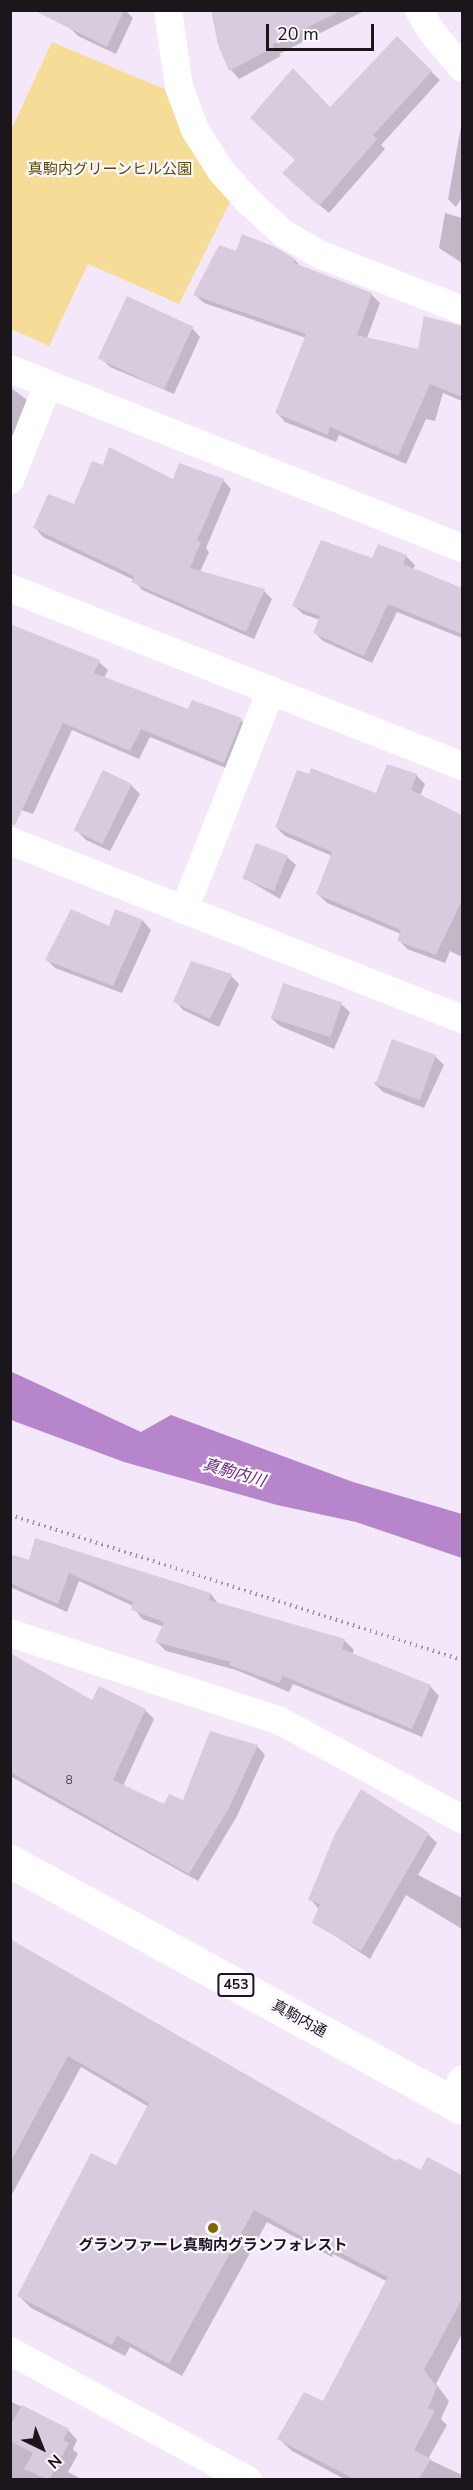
<!DOCTYPE html>
<html>
<head>
<meta charset="utf-8">
<style>
	body { margin:0 }
	#map { position:relative; width:473px; height:2490px; overflow:hidden; background:#f4e7f9; font-family:"Nunito Sans","Noto Sans JP",sans-serif }
	div>[style] { position:absolute }
	[style*='--x'] { left:calc(var(--x)*1px); top:calc(var(--y)*1px); width:calc(var(--w)*1px); rotate:calc(var(--a)*1deg) }
	.green>* { inset:0; background:#f5dd98 }
	.water>* { inset:0; background:#b785cb }
	.shadow>* { inset:0; background:#0003 }
	.building>* { inset:0; background:#d8cbdd; transform-origin:0 0 }
	.path>* { height:4px; margin-top:-2px; transform-origin:0; background:repeating-linear-gradient(90deg,#9d93a1 0 1.5px,transparent 0 6px) }
	.street>* { height:28px; margin:-14px; padding:0 14px; transform-origin:14px; border-radius:14px; background:#fff }
	.highway>* { height:33px; margin:-16.5px; padding:0 16.5px; transform-origin:16.5px; border-radius:16.5px; background:#fff }
	.dots>* { width:16px; height:16px; translate:-50% -50%; box-sizing:border-box; border:3px solid #fcf7ff; border-radius:50% }
	span { translate:-50% -50%; white-space:nowrap; text-align:center; line-height:1.15; -webkit-text-stroke:4.5px #fcf7ff; paint-order:stroke }
	.number-label { font-size:12px; color:#4a434c }
	.number-label span { -webkit-text-stroke-width:0 }
	.shield-label span { padding:2px 4px; background:#fcf7ff; border:2px solid; border-radius:4px; -webkit-text-stroke-width:0 }
	.shield-label { font-size:14px; color:#1a161c; font-weight:700 }
	.park-label { font-size:15px; color:#5c4900 }
	.street-label { font-size:15px; color:#1a161c }
	.poi-label { font-size:15px; color:#1a161c; font-weight:700 }
	.water-label { font-size:16px; color:#65297b; font-style:italic }
	.frame { position:absolute; inset:0; border:12px solid #1a161c; pointer-events:none }
	.north { position:absolute; left:12px; top:2418px; width:60px; height:60px; -webkit-text-stroke:4px #fcf7ff; paint-order:stroke; rotate:137deg; font-size:16px; font-weight:700; line-height:24px; text-align:center; color:#1a161c }
	.north::after { content:''; display:block; margin:auto; width:21px; height:27px; background:#1a161c; clip-path:polygon(50% 0,100% 100%,50% 72%,0 100%) }
	.scale { position:absolute; left:266px; top:24px; width:108px; height:27px; box-sizing:border-box; border:3px solid #1a161c; border-top:0; padding-left:8px; font-size:18px; line-height:21px; white-space:nowrap; color:#1a161c; -webkit-text-stroke:4px #fcf7ff; paint-order:stroke }
</style>
</head>
<body>
<div id="map">
	<div class="green">
		<i style="clip-path:polygon(52px 42px,181px 96px,237px 188px,179px 304px,88px 264px,49px 346px,11px 329px,11px 130px)"></i>
	</div>
	<div class="water">
		<i style="clip-path:polygon(10px 1371px,141px 1432px,171px 1415px,353px 1482px,462px 1514px,462px 1558px,356px 1522px,277px 1505px,124px 1462px,11px 1420px)"></i>
	</div>
	<div class="shadow">
		<i style="clip-path:polygon(77px 10px,125px 10px,133px 18px,116px 54px,78px 36px,69px 27px)"></i>
		<i style="clip-path:polygon(213px 10px,366px 10px,279px 54px,281px 56px,239px 79px,231px 70px)"></i>
		<i style="clip-path:polygon(397px 39px,440px 80px,381px 145px,385px 149px,329px 213px,292px 182px,297px 160px,330px 109px)"></i>
		<i style="clip-path:polygon(462px 121px,462px 197px,456px 207px,448px 199px)"></i>
		<i style="clip-path:polygon(445px 213px,462px 218px,462px 263px,439px 248px)"></i>
		<i style="clip-path:polygon(236px 253px,295px 260px,301px 267px,371px 294px,380px 303px,367px 338px,419px 350px,426px 317px,452px 326px,462px 344px,462px 401px,443px 393px,435px 421px,426px 419px,406px 464px,339px 435px,336px 442px,285px 422px,277px 413px,306px 338px,204px 303px,195px 295px)"></i>
		<i style="clip-path:polygon(192px 328px,200px 337px,174px 394px,110px 367px,101px 358px)"></i>
		<i style="clip-path:polygon(10px 387px,27px 400px,10px 445px)"></i>
		<i style="clip-path:polygon(223px 480px,231px 489px,206px 548px,209px 552px,200px 572px,264px 591px,272px 599px,254px 639px,142px 590px,134px 580px,43px 537px,35px 528px,74px 506px)"></i>
		<i style="clip-path:polygon(406px 556px,415px 565px,413px 570px,462px 592px,462px 638px,397px 612px,372px 663px,323px 641px,315px 633px,320px 620px,303px 614px,294px 606px,373px 560px)"></i>
		<i style="clip-path:polygon(99px 662px,108px 670px,104px 678px,189px 711px,241px 720px,250px 728px,233px 771px,150px 737px,139px 759px,72px 730px,33px 814px,10px 806px)"></i>
		<i style="clip-path:polygon(416px 775px,425px 784px,420px 796px,462px 817px,462px 957px,450px 951px,445px 963px,407px 949px,399px 940px,401px 934px,327px 903px,318px 894px,332px 856px,285px 836px,276px 827px,377px 795px)"></i>
		<i style="clip-path:polygon(131px 785px,140px 794px,110px 851px,86px 840px,77px 831px)"></i>
		<i style="clip-path:polygon(256px 845px,287px 857px,296px 865px,280px 899px,244px 878px)"></i>
		<i style="clip-path:polygon(115px 911px,143px 921px,151px 930px,122px 993px,55px 968px,47px 960px,110px 928px)"></i>
		<i style="clip-path:polygon(231px 976px,239px 984px,219px 1027px,183px 1010px,175px 1001px)"></i>
		<i style="clip-path:polygon(284px 985px,341px 1004px,350px 1012px,334px 1049px,280px 1026px,271px 1018px)"></i>
		<i style="clip-path:polygon(435px 1056px,444px 1065px,424px 1108px,383px 1092px,374px 1083px)"></i>
		<i style="clip-path:polygon(36px 1540px,211px 1594px,219px 1605px,345px 1641px,354px 1650px,352px 1655px,430px 1686px,439px 1696px,422px 1737px,293px 1684px,289px 1692px,236px 1670px,166px 1651px,157px 1642px,164px 1627px,142px 1619px,133px 1606px,79px 1581px,67px 1612px,10px 1587px,10px 1555px,30px 1561px)"></i>
		<i style="clip-path:polygon(10px 1655px,93px 1702px,145px 1710px,154px 1719px,123px 1786px,164px 1806px,184px 1802px,257px 1746px,265px 1755px,237px 1816px,198px 1881px,10px 1776px)"></i>
		<i style="clip-path:polygon(428px 1834px,437px 1843px,418px 1875px,462px 1898px,462px 1929px,406px 1895px,370px 1959px,314px 1922px,319px 1909px,310px 1899px)"></i>
		<i style="clip-path:polygon(10px 1942px,397px 2163px,422px 2172px,428px 2159px,462px 2177px,462px 2334px,436px 2384px,449px 2401px,441px 2419px,447px 2425px,428px 2459px,462px 2475px,462px 2480px,346px 2480px,292px 2451px,279px 2439px,324px 2403px,388px 2282px,333px 2254px,332px 2257px,267px 2222px,182px 2376px,130px 2347px,125px 2356px,31px 2308px,19px 2296px,116px 2167px,149px 2107px,81px 2067px,10px 2198px)"></i>
		<i style="clip-path:polygon(10px 2401px,68px 2430px,77px 2440px,73px 2449px,78px 2454px,68px 2472px,83px 2480px,10px 2480px)"></i>
	</div>
	<div class="building">
		<i style="clip-path:polygon(33px 10px,124px 10px,107px 47px)"></i>
		<i style="clip-path:polygon(211px 10px,343px 10px,272px 45px,274px 47px,229px 71px,218px 45px)"></i>
		<i style="clip-path:polygon(397px 36px,432px 71px,373px 135px,377px 139px,319px 206px,282px 173px,295px 160px,250px 118px,293px 68px,330px 107px)"></i>
		<i style="clip-path:polygon(242px 234px,275px 247px,295px 259px,294px 263px,372px 293px,357px 335px,418px 349px,424px 316px,462px 326px,462px 397px,430px 384px,398px 456px,330px 427px,328px 435px,275px 413px,306px 334px,193px 295px,219px 245px,236px 251px)"></i>
		<i style="left:127px;top:296px;width:73px;height:69px;rotate:25deg"></i>
		<i style="clip-path:polygon(109px 447px,173px 479px,179px 463px,224px 479px,197px 540px,201px 542px,190px 568px,265px 589px,246px 632px,131px 582px,134px 576px,33px 528px,48px 494px,74px 504px,92px 461px,103px 465px)"></i>
		<i style="clip-path:polygon(321px 540px,372px 558px,378px 544px,407px 555px,403px 564px,462px 588px,462px 634px,388px 604px,364px 656px,313px 633px,320px 616px,292px 606px)"></i>
		<i style="clip-path:polygon(10px 624px,100px 660px,94px 673px,188px 709px,192px 700px,242px 718px,224px 763px,141px 729px,130px 751px,63px 723px,15px 825px,10px 825px)"></i>
		<i style="clip-path:polygon(387px 764px,417px 774px,411px 790px,462px 815px,462px 900px,436px 955px,397px 941px,401px 930px,316px 894px,332px 852px,275px 827px,297px 770px,309px 774px,311px 768px,376px 793px)"></i>
		<i style="left:103px;top:770px;width:32px;height:67px;rotate:26deg"></i>
		<i style="left:256px;top:843px;width:34px;height:38px;rotate:21deg"></i>
		<i style="clip-path:polygon(71px 909px,109px 926px,115px 909px,143px 920px,113px 986px,45px 960px)"></i>
		<i style="clip-path:polygon(191px 961px,232px 974px,210px 1019px,173px 1002px)"></i>
		<i style="left:283px;top:983px;width:62px;height:37px;rotate:18deg"></i>
		<i style="left:392px;top:1039px;width:47px;height:48px;rotate:20deg"></i>
		<i style="clip-path:polygon(35px 1538px,211px 1593px,209px 1600px,345px 1639px,342px 1649px,431px 1685px,412px 1729px,283px 1676px,279px 1683px,229px 1665px,231px 1662px,155px 1642px,164px 1622px,131px 1610px,133px 1602px,69px 1573px,58px 1604px,10px 1583px,10px 1554px,29px 1560px)"></i>
		<i style="clip-path:polygon(10px 1653px,92px 1700px,99px 1686px,146px 1709px,113px 1780px,164px 1804px,169px 1794px,183px 1800px,210px 1731px,258px 1745px,229px 1808px,189px 1874px,10px 1772px)"></i>
		<i style="clip-path:polygon(361px 1789px,429px 1833px,361px 1951px,312px 1923px,320px 1904px,308px 1900px,335px 1834px)"></i>
		<i style="clip-path:polygon(10px 1939px,397px 2161px,398px 2158px,421px 2170px,427px 2157px,462px 2175px,462px 2299px,424px 2370px,437px 2387px,428px 2408px,435px 2411px,414px 2450px,431px 2459px,418px 2480px,356px 2480px,277px 2439px,304px 2392px,323px 2401px,388px 2277px,321px 2243px,319px 2246px,254px 2210px,169px 2364px,117px 2336px,112px 2345px,17px 2296px,91px 2153px,116px 2165px,149px 2103px,68px 2056px,10px 2163px)"></i>
		<i style="clip-path:polygon(22px 2405px,69px 2429px,63px 2440px,69px 2443px,49px 2480px,24px 2469px,33px 2453px,10px 2441px,10px 2426px)"></i>
	</div>
	<div class="path">
		<i style="--x:10;--y:1515;--w:475;--a:17.8"></i>
	</div>
	<div class="street">
		<i style="--x:168;--y:10;--w:78;--a:81.9"></i>
		<i style="--x:179;--y:87;--w:46;--a:69.6"></i>
		<i style="--x:195;--y:130;--w:49;--a:57.6"></i>
		<i style="--x:221;--y:171;--w:42;--a:47.9"></i>
		<i style="--x:249;--y:202;--w:46;--a:42.4"></i>
		<i style="--x:283;--y:233;--w:44;--a:30.1"></i>
		<i style="--x:321;--y:255;--w:151;--a:21.3"></i>
		<i style="--x:419;--y:10;--w:24;--a:60"></i>
		<i style="--x:431;--y:31;--w:48;--a:50"></i>
		<i style="--x:10;--y:369;--w:486;--a:21.6"></i>
		<i style="--x:10;--y:480;--w:103;--a:-68.4"></i>
		<i style="--x:10;--y:588;--w:486;--a:21.5"></i>
		<i style="--x:10;--y:841;--w:486;--a:21.5"></i>
		<i style="--x:184;--y:910;--w:237;--a:-68.4"></i>
		<i style="--x:10;--y:1633;--w:282;--a:18"></i>
		<i style="--x:278;--y:1720;--w:209;--a:28.3"></i>
		<i style="--x:451;--y:2102;--w:25;--a:-64"></i>
		<i style="--x:10;--y:2351;--w:271;--a:28.5"></i>
	</div>
	<div class="highway">
		<i style="--x:10;--y:1861;--w:515;--a:28.65"></i>
	</div>
	<div class="dots">
		<i style="left:213px;top:2228px;background:#816700"></i>
	</div>
	<div class="number-label">
		<span style="left:69px;top:1781px">8</span>
	</div>
	<div class="shield-label">
		<span style="left:236px;top:1985px">453</span>
	</div>
	<div class="park-label">
		<span style="left:110px;top:170px">真駒内グリーンヒル公園</span>
	</div>
	<div class="street-label">
		<span style="left:299px;top:2019px;rotate:29deg">真駒内通</span>
	</div>
	<div class="poi-label">
		<span style="left:213px;top:2246px">グランファーレ真駒内グランフォレスト</span>
	</div>
	<div class="water-label">
		<span style="left:234px;top:1473px;rotate:16deg">真駒内川</span>
	</div>
	<div class="frame"></div>
	<div class="north">N</div>
	<div class="scale">20 m</div>
</div>
</body>
</html>
